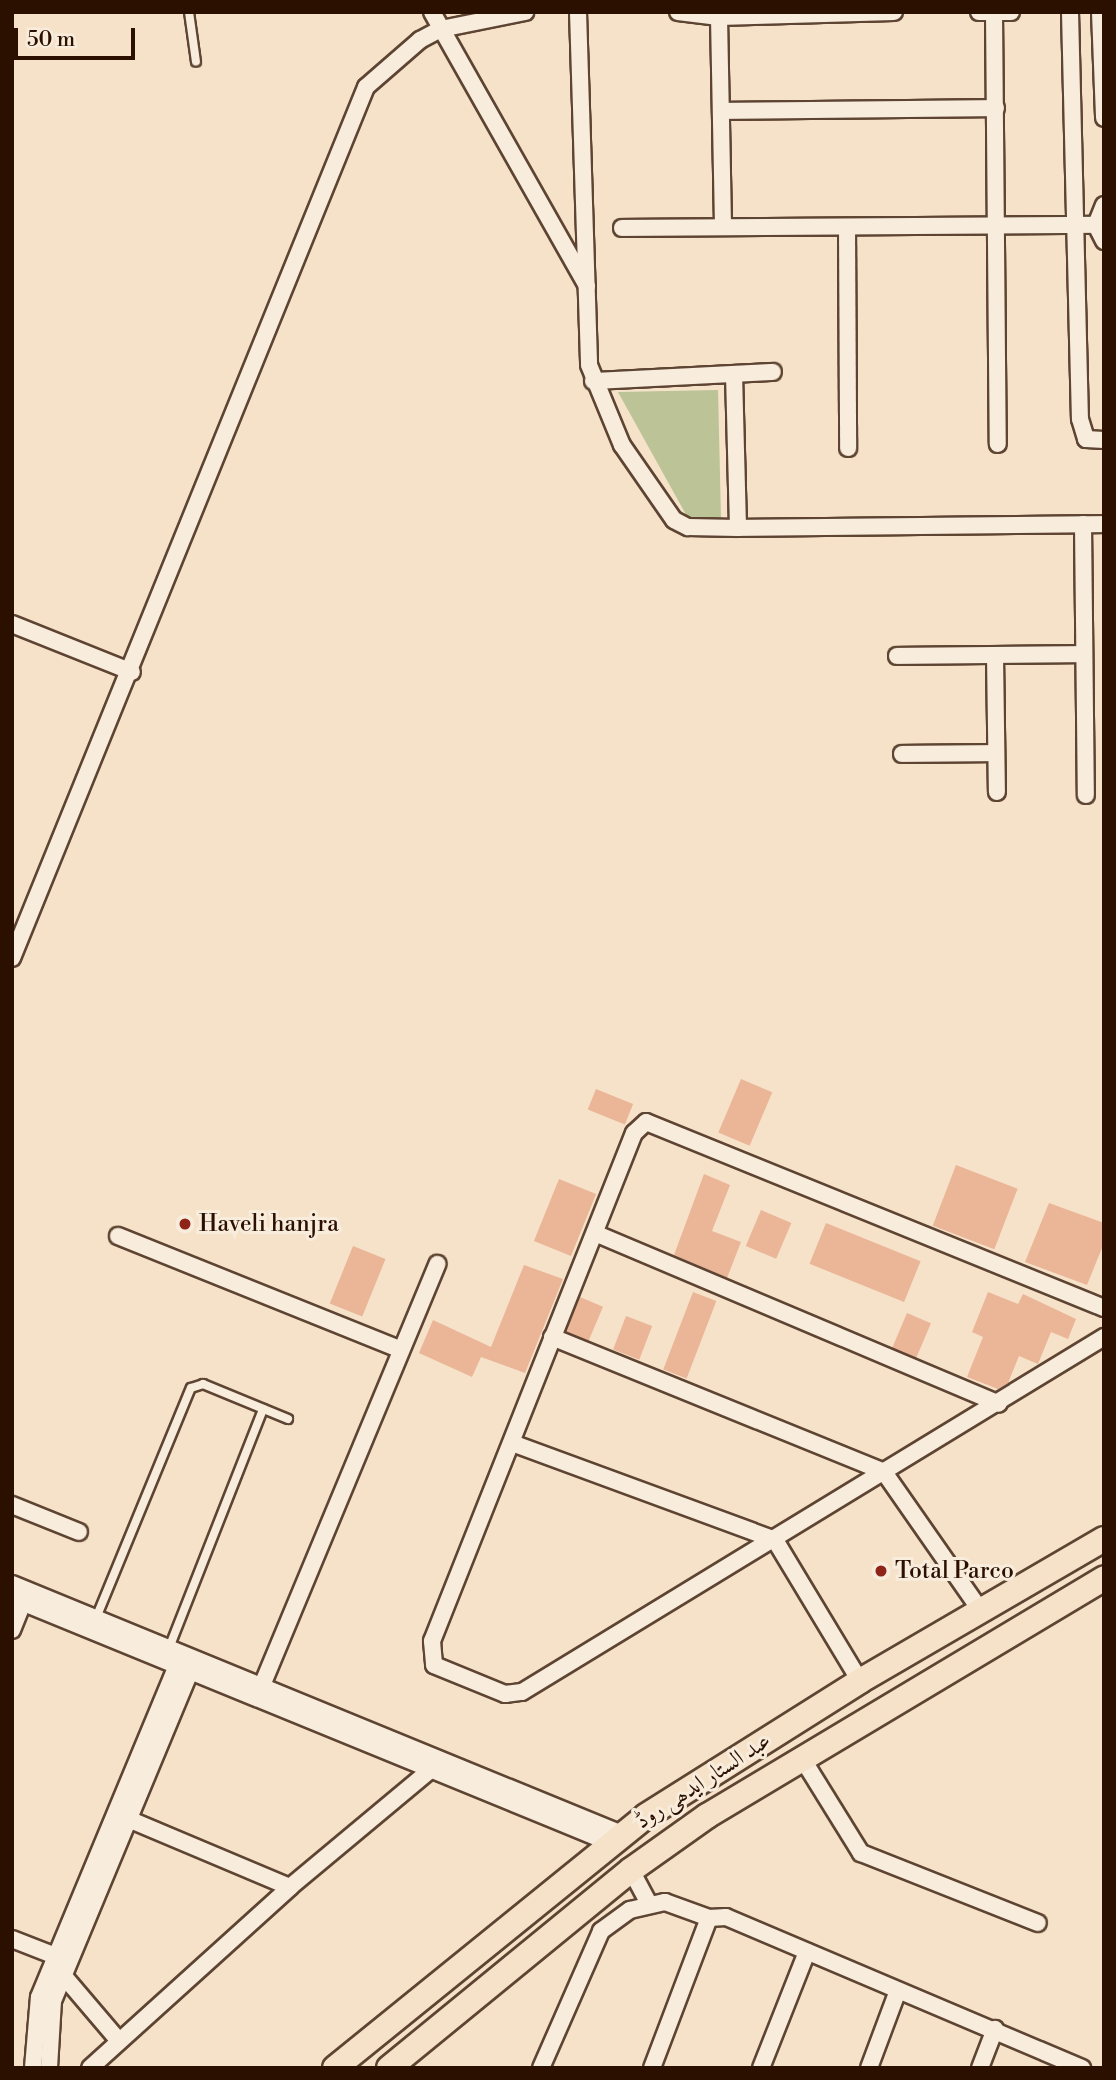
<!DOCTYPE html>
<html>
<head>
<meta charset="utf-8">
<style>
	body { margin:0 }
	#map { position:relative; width:1116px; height:2080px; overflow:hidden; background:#f5e2c9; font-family:"Libre Bodoni",Amiri,serif }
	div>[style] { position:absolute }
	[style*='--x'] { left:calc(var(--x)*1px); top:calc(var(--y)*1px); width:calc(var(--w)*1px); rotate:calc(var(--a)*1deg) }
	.green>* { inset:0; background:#bbc397 }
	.building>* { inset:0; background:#ebb597; transform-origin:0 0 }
	.roads { filter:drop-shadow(2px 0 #5e4432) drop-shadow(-2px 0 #5e4432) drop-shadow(0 2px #5e4432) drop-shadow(0 -2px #5e4432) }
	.lane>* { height:8px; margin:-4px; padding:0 4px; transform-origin:4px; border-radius:4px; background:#f8ecdc }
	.street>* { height:16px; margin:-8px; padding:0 8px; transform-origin:8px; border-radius:8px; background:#f8ecdc }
	.primary>* { height:24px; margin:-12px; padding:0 12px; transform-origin:12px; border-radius:12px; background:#f5e2c9 }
	.dots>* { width:19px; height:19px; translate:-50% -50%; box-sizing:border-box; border:4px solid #f8ecdc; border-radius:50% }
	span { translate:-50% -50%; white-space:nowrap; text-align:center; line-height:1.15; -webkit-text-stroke:6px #f8ecdc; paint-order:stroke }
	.poi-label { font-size:23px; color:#2b1000 }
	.left { translate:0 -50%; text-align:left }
	.street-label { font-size:23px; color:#2b1000 }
	.frame { position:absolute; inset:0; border:14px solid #2b1000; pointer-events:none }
	.scale { position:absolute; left:14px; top:28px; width:121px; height:32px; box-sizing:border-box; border:4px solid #2b1000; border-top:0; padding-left:9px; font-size:21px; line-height:24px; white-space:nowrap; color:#2b1000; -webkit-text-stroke:5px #f8ecdc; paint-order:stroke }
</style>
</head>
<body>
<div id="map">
	<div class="green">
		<i style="clip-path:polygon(718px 390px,721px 519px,689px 520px,618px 392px)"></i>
	</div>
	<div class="building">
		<i style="left:741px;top:1079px;width:34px;height:58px;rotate:23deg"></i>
		<i style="left:596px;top:1089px;width:40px;height:22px;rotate:22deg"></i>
		<i style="left:956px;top:1165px;width:66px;height:65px;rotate:21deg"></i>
		<i style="clip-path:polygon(704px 1174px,730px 1185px,712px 1231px,741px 1242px,727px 1278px,674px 1255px)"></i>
		<i style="left:559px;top:1179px;width:40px;height:67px;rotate:22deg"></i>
		<i style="clip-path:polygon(1049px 1203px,1104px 1223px,1104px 1243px,1087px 1285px,1025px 1262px)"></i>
		<i style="left:761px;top:1210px;width:33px;height:39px;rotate:23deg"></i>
		<i style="left:826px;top:1223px;width:102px;height:44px;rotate:22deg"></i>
		<i style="left:353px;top:1246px;width:35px;height:62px;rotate:22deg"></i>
		<i style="clip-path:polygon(524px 1265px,563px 1279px,525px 1373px,481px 1357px,472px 1377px,419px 1353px,433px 1320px,491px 1347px)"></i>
		<i style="left:693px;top:1292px;width:25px;height:83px;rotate:21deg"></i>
		<i style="clip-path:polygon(988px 1292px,1018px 1304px,1023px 1294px,1076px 1319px,1068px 1339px,1051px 1332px,1038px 1364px,1019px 1356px,1008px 1383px,998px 1389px,967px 1377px,983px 1337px,972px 1332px)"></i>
		<i style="left:580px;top:1297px;width:25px;height:38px;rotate:23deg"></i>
		<i style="left:907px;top:1313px;width:26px;height:38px;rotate:23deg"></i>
		<i style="left:626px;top:1316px;width:28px;height:36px;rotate:21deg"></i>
	</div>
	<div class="roads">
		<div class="lane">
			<i style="--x:189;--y:12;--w:50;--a:82"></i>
			<i style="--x:96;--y:1618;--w:249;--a:-67.6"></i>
			<i style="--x:191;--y:1388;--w:13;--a:-18"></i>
			<i style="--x:203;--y:1384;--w:92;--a:22.4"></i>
			<i style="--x:169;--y:1648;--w:257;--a:-68.5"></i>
		</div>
		<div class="street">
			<i style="--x:432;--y:12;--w:315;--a:60.5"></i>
			<i style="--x:578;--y:12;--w:353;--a:88.2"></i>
			<i style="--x:589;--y:365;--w:87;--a:67.6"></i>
			<i style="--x:622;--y:445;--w:91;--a:55.3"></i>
			<i style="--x:674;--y:520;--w:16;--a:27"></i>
			<i style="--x:688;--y:527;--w:50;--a:1.1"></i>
			<i style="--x:738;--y:528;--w:366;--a:-0.6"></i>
			<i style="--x:678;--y:12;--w:41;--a:7"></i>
			<i style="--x:719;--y:17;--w:175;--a:-1.6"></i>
			<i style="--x:979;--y:12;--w:32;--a:0"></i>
			<i style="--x:1070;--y:12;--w:407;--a:88.6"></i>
			<i style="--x:1080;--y:419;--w:21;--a:73"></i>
			<i style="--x:1086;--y:439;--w:18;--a:3"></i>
			<i style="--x:1100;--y:12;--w:106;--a:87.8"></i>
			<i style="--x:994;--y:13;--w:431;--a:89.5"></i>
			<i style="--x:719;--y:17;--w:210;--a:88.9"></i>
			<i style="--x:722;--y:111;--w:274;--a:-0.6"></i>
			<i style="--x:1104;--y:205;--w:22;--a:112"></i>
			<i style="--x:1096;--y:225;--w:18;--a:63"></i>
			<i style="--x:847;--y:227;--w:221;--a:89.7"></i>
			<i style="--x:622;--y:228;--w:474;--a:-0.4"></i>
			<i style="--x:734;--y:374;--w:154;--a:88.5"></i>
			<i style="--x:593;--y:381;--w:180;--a:-2.9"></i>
			<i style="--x:1083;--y:524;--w:271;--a:89.4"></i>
			<i style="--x:12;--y:624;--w:129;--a:21.8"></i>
			<i style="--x:995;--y:655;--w:137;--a:89.2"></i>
			<i style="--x:897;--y:656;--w:187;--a:-0.6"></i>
			<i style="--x:902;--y:754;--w:94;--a:-0.6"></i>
			<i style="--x:12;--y:958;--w:940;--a:-67.88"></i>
			<i style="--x:366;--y:87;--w:72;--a:-41"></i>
			<i style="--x:420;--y:40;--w:24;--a:-28"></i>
			<i style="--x:441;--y:29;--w:86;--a:-11.4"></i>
			<i style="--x:597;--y:1234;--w:436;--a:22.9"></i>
			<i style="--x:118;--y:1236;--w:305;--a:21.9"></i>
			<i style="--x:1104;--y:1308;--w:494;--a:-157.9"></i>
			<i style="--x:646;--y:1122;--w:16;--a:137"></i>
			<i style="--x:634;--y:1133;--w:547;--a:111.68"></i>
			<i style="--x:432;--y:1641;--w:24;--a:85"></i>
			<i style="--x:434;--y:1665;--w:77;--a:22.2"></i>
			<i style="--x:505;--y:1694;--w:17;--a:-7"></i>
			<i style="--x:522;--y:1692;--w:682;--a:-31.38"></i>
			<i style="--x:552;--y:1337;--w:358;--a:22.1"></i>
			<i style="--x:884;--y:1472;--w:169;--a:55.1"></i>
			<i style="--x:512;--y:1443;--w:280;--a:20.2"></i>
			<i style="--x:775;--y:1540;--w:165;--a:58.9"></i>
			<i style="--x:12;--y:1505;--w:72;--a:21.9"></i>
			<i style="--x:12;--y:1584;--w:659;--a:22.29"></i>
			<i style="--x:12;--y:1598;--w:647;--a:22.25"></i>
			<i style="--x:12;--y:1630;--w:29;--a:-68"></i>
			<i style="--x:258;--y:1695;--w:467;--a:-67.4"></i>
			<i style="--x:802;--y:1758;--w:112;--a:58.2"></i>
			<i style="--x:861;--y:1853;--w:190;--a:21.6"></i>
			<i style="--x:121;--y:1816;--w:183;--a:22.8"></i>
			<i style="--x:631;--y:1870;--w:38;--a:62"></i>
			<i style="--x:12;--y:1939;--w:55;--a:21.4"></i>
			<i style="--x:62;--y:1974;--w:88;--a:49.6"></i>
			<i style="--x:33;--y:2068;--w:71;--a:-85.2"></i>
			<i style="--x:39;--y:1997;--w:367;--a:-67.4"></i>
			<i style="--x:49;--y:2068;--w:67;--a:-86.6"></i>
			<i style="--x:53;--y:2001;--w:364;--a:-67.4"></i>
			<i style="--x:90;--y:2068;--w:270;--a:-42.1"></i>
			<i style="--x:290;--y:1887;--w:194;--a:-39.8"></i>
			<i style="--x:541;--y:2068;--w:150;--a:-66.3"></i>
			<i style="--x:601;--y:1931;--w:36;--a:-36"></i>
			<i style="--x:630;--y:1910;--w:36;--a:-13"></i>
			<i style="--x:665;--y:1902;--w:47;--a:20"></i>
			<i style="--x:709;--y:1918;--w:17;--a:-3"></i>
			<i style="--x:726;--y:1917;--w:387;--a:23"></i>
			<i style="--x:652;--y:2068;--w:160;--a:-69.2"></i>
			<i style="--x:761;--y:2068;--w:125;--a:-68.4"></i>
			<i style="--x:869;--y:2068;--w:80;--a:-69.5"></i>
			<i style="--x:980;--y:2068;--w:42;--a:-69"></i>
		</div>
		<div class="primary">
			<i style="--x:335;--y:2068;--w:400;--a:-39"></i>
			<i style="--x:646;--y:1816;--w:253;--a:-32.2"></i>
			<i style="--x:860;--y:1681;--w:282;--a:-30.2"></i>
			<i style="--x:389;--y:2068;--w:313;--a:-39.3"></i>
			<i style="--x:631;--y:1870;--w:93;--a:-35.4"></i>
			<i style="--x:707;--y:1816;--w:463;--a:-30.9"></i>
		</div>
	</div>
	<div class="dots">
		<i style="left:185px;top:1224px;background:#8f2418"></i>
		<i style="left:881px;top:1571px;background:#8f2418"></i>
	</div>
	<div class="poi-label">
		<span class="left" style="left:199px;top:1224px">Haveli hanjra</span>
		<span class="left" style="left:895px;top:1571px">Total Parco</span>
	</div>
	<div class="street-label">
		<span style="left:703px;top:1781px;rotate:-33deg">عبد الستار ایدھی روڈ</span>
	</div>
	<div class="frame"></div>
	<div class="scale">50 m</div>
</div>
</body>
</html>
